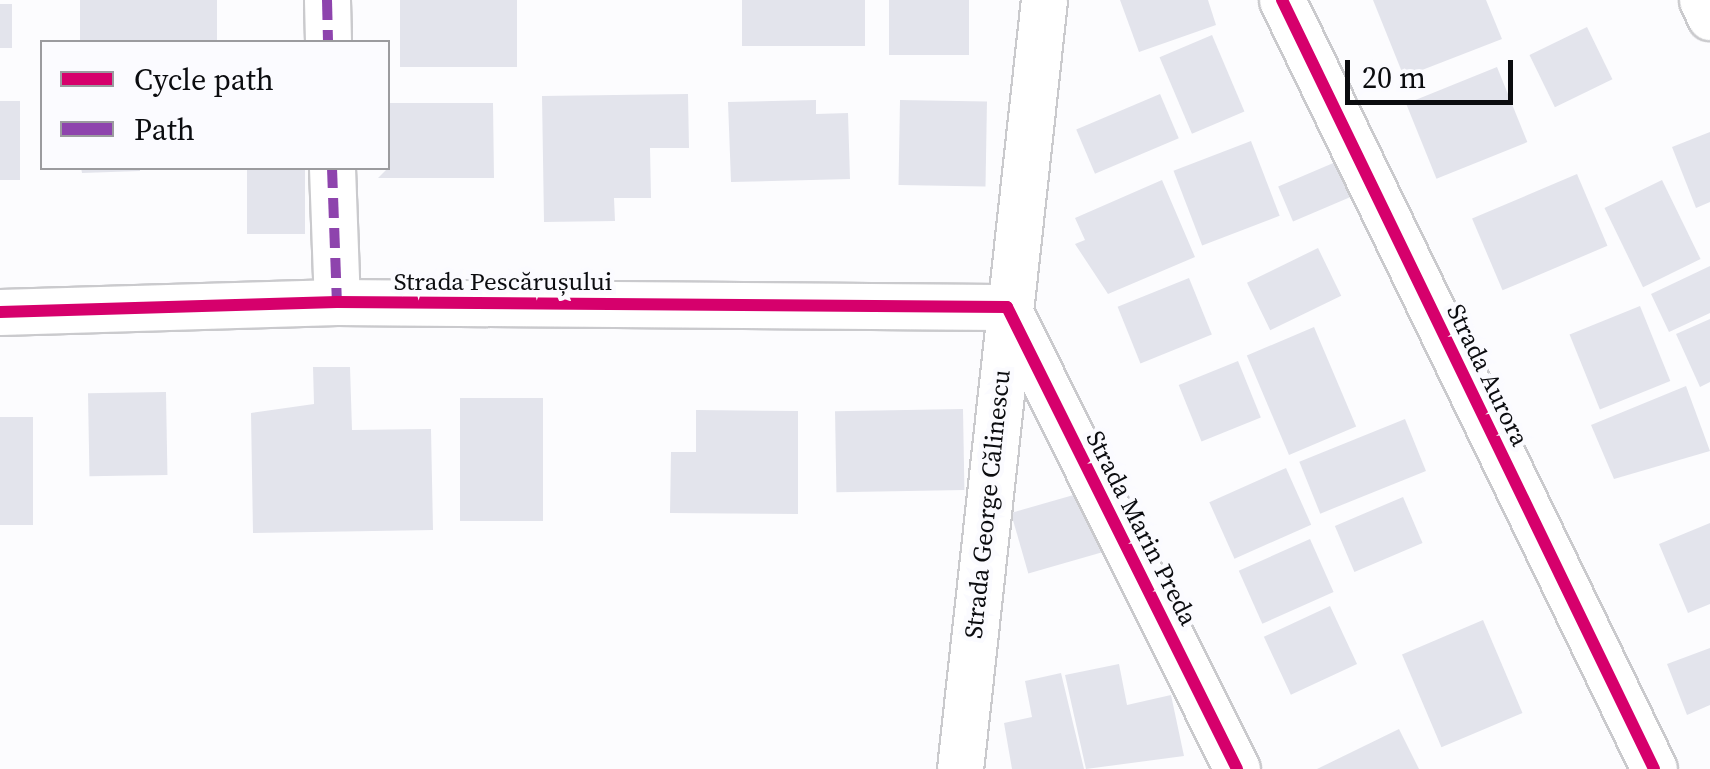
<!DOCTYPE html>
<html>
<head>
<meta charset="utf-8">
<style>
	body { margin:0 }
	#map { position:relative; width:1710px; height:769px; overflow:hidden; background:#fcfcfe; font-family:"Source Serif 4",serif }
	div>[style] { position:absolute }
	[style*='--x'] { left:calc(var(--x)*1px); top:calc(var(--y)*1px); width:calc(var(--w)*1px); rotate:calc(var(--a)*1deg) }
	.building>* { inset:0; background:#e3e4ec; transform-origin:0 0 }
	.roads { filter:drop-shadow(2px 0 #cacacd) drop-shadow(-2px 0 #cacacd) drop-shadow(0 2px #cacacd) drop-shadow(0 -2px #cacacd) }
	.minor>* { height:45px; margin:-22.5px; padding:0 22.5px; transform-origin:22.5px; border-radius:22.5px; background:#fff }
	.quiet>* { height:10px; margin-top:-5px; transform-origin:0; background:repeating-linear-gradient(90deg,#8e44ad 0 20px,transparent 0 30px) }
	.cycleway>* { height:12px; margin:-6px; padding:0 6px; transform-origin:6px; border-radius:6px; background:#d6006c }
	span { translate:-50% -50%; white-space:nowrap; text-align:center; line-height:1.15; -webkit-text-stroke:9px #fbfbff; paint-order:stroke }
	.street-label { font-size:25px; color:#0b0c0f }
	.legend { position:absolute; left:40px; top:40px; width:350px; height:130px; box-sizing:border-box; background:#fbfbff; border:2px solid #9b9b9f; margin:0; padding:12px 18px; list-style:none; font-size:30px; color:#0b0c0f }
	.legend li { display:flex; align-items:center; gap:20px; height:50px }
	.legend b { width:50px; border:2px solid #9b9b9f }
	.scale { position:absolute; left:1345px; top:60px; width:168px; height:45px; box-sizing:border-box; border:5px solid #0b0c0f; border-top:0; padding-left:12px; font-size:30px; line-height:35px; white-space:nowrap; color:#0b0c0f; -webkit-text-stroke:8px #fbfbff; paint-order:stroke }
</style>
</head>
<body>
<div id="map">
	<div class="building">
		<i style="left:80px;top:0;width:137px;height:42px"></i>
		<i style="left:400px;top:0;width:117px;height:67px"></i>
		<i style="left:742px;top:0;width:123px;height:46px"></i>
		<i style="left:889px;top:0;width:80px;height:55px"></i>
		<i style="clip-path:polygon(1120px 0,1208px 0,1216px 25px,1139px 52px)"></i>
		<i style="clip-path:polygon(1373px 0,1486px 0,1502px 39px,1404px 77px)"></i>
		<i style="left:0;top:4px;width:12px;height:44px"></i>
		<i style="left:1587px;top:27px;width:58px;height:64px;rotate:64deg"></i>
		<i style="left:1212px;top:35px;width:83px;height:57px;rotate:67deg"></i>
		<i style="left:1497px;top:67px;width:81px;height:98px;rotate:68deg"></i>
		<i style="clip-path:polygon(688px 94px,689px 148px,650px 148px,651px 198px,614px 198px,615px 221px,544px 222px,542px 96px)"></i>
		<i style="left:1160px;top:94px;width:48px;height:91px;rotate:67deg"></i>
		<i style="clip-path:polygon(816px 100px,816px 114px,848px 113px,850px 179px,731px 182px,728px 102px)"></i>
		<i style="left:900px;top:100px;width:87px;height:85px;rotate:1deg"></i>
		<i style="left:0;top:101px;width:20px;height:79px"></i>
		<i style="clip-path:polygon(388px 103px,493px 103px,494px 178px,378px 178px,388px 168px)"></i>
		<i style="clip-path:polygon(1710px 132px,1710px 202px,1696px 208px,1672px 147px)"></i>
		<i style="left:1251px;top:141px;width:80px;height:83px;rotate:69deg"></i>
		<i style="left:1338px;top:161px;width:38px;height:65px;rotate:67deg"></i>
		<i style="clip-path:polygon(81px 168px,140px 168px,140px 171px,82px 173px)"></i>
		<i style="left:247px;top:168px;width:58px;height:66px"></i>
		<i style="left:1577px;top:174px;width:78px;height:114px;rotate:67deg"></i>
		<i style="clip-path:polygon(1162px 180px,1195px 257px,1108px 294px,1075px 244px,1085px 240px,1075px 218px)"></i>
		<i style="left:1662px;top:180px;width:88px;height:64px;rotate:64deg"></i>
		<i style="left:1318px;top:248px;width:53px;height:79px;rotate:64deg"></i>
		<i style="clip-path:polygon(1710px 266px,1710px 313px,1669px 332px,1651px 294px)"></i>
		<i style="left:1189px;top:278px;width:61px;height:77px;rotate:68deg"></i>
		<i style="left:1640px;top:306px;width:81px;height:76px;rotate:68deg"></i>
		<i style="clip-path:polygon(1710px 319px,1710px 382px,1700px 387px,1676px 334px)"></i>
		<i style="left:1314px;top:327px;width:108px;height:73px;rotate:67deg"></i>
		<i style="left:1238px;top:361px;width:61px;height:64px;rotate:68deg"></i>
		<i style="clip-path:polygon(313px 367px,350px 367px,352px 430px,431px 429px,433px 530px,253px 533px,251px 413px,314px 404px)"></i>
		<i style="clip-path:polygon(1686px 386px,1710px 451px,1614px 479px,1591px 425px)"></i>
		<i style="left:166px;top:392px;width:83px;height:78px;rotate:89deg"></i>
		<i style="left:460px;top:398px;width:83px;height:123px"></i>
		<i style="left:963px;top:409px;width:81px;height:128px;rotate:89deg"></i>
		<i style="clip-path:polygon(696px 410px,798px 411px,798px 514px,670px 513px,671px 452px,696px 452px)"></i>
		<i style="left:0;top:417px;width:33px;height:108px"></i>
		<i style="left:1405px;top:419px;width:56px;height:114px;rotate:68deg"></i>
		<i style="left:1286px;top:468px;width:62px;height:84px;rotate:66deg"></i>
		<i style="left:1084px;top:492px;width:63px;height:76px;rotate:74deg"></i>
		<i style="left:1403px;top:497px;width:50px;height:74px;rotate:67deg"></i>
		<i style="clip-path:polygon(1710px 523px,1710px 604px,1688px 613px,1659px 544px)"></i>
		<i style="left:1310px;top:539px;width:58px;height:78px;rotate:66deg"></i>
		<i style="left:1330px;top:606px;width:64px;height:73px;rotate:65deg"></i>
		<i style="left:1483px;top:620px;width:101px;height:88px;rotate:67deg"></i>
		<i style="clip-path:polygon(1710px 648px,1710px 705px,1687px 715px,1667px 664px)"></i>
		<i style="clip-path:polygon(1119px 664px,1127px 705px,1171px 695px,1184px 756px,1086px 769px,1065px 675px)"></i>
		<i style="clip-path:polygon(1061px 673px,1084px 769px,1012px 769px,1004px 723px,1032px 717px,1025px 681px)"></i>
		<i style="clip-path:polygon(1399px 729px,1419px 769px,1317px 769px)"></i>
	</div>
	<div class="roads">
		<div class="minor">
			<i style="--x:327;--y:0;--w:42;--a:88.6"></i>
			<i style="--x:1282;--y:0;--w:854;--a:64.18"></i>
			<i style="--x:1702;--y:0;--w:19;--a:65"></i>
			<i style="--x:332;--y:168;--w:134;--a:87.9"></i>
			<i style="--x:0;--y:312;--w:337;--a:-1.7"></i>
			<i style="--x:337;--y:302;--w:670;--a:0.43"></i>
			<i style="--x:1007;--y:307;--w:516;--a:63.53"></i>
			<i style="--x:960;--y:769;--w:774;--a:-83.77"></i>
		</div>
	</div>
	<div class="quiet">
		<i style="--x:327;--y:0;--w:42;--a:88.6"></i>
		<i style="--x:332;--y:168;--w:134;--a:87.9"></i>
	</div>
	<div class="cycleway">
		<i style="--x:1282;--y:0;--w:854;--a:64.18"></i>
		<i style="--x:0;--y:312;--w:337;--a:-1.7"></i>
		<i style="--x:337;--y:302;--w:670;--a:0.43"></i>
		<i style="--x:1007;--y:307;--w:516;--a:63.53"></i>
	</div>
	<div class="street-label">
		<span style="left:503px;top:281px">Strada Pescărușului</span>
		<span style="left:1488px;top:375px;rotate:64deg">Strada Aurora</span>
		<span style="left:987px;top:504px;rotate:-84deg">Strada George Călinescu</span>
		<span style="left:1142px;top:528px;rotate:63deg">Strada Marin Preda</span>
	</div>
	<ul class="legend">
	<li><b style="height:12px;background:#d6006c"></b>Cycle path</li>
	<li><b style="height:12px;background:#8e44ad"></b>Path</li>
	</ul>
	<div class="scale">20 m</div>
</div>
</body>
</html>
